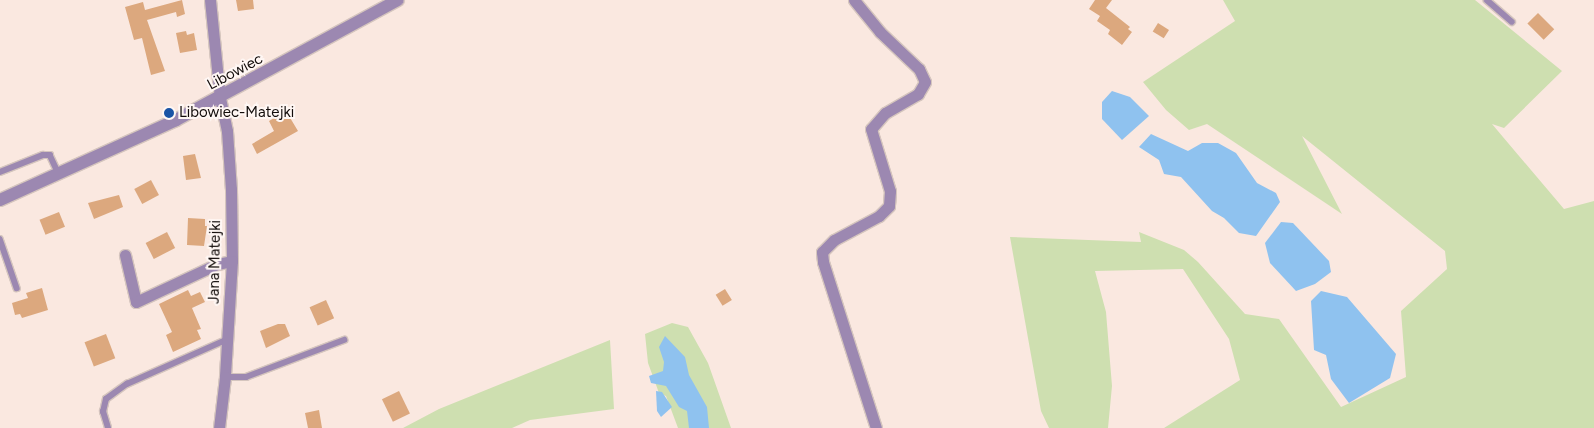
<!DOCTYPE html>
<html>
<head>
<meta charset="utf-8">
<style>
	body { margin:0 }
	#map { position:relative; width:1594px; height:428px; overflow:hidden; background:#fae8e0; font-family:Figtree,sans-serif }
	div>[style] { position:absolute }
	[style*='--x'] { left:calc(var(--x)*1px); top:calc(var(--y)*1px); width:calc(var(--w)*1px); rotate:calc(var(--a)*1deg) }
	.green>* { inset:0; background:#cedfb0 }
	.water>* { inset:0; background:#8fc2ef }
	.building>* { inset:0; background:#dca87e; transform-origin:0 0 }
	.roads { filter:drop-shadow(1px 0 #d5c5be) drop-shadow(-1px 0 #d5c5be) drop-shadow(0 1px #d5c5be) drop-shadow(0 -1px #d5c5be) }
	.service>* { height:5.5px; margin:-2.75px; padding:0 2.75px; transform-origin:2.75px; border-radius:2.75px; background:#9c88b1 }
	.minor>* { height:11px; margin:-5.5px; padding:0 5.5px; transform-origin:5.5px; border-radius:5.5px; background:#9c88b1 }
	.tertiary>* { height:12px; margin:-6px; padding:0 6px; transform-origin:6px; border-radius:6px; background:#9c88b1 }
	.dots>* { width:14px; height:14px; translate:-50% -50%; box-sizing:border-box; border:2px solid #fff7f4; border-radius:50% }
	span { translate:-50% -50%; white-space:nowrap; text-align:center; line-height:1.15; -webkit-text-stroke:4px #fff7f4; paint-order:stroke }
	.street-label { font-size:15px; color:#120c0a }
	.poi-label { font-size:15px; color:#120c0a }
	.left { translate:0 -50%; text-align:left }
</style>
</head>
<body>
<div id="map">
	<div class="green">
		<i style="clip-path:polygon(1223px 0,1475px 0,1562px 71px,1504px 128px,1492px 124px,1564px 209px,1594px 201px,1594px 428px,1164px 428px,1240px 380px,1229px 339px,1183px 269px,1095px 271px,1106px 312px,1112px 386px,1108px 428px,1049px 428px,1041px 411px,1010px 237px,1141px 242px,1139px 232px,1184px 250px,1198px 262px,1245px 314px,1279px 319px,1341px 407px,1406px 377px,1401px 311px,1447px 269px,1445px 251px,1302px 136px,1342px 214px,1207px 124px,1189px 130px,1166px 110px,1143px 82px,1235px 21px)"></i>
		<i style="clip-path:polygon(672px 323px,688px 327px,708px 363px,731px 428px,678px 428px,666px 396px,659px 393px,648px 363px,645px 334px)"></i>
		<i style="clip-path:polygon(610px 340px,614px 409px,530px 420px,512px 428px,403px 428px,439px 409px)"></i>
	</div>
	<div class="water">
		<i style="clip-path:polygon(1112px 91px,1130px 97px,1149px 116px,1122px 140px,1102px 119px,1102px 102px)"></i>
		<i style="clip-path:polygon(1151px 134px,1188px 151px,1202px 143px,1218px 143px,1236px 153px,1257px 183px,1276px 193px,1280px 202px,1256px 236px,1239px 233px,1224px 218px,1212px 211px,1181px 177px,1164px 174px,1159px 160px,1139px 147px)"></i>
		<i style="clip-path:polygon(1281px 222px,1293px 223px,1329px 261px,1331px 272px,1315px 284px,1296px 291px,1270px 263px,1265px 243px)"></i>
		<i style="clip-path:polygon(1321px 291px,1347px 297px,1396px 354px,1390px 378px,1349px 403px,1331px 379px,1326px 355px,1314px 350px,1311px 301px)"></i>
		<i style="clip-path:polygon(665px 336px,685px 357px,689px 375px,707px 407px,709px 428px,689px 428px,687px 411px,679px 407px,666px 386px,651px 383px,649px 376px,663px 371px,664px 362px,659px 347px)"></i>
		<i style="clip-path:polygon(656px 391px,662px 392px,672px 407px,661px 417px,657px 411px)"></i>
	</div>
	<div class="building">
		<i style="clip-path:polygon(182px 0,185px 14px,177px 17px,176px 12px,147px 20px,165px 71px,151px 75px,142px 38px,134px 40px,125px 7px,143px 2px,145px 10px)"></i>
		<i style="clip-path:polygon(236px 0,253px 0,254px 9px,238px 11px)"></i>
		<i style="clip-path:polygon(1095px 0,1112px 0,1106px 8px,1130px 27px,1128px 29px,1132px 32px,1122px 45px,1108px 34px,1110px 30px,1097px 21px,1100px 16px,1089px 9px)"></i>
		<i style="left:1538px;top:13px;width:23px;height:15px;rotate:45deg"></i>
		<i style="left:1158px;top:23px;width:13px;height:10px;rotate:32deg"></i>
		<i style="clip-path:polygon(186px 31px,187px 35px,194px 33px,197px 50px,180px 53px,176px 33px)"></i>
		<i style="clip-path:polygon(286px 111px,298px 131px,257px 154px,252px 144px,274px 131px,269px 121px)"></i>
		<i style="clip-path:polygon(195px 154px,201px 178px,186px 180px,183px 156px)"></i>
		<i style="left:151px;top:180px;width:17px;height:19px;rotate:62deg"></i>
		<i style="clip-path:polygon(119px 195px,123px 207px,94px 219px,88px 203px)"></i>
		<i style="left:59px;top:212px;width:16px;height:21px;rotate:68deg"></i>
		<i style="clip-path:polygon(188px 218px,205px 219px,205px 226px,207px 226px,204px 246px,187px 245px)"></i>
		<i style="left:167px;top:232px;width:18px;height:24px;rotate:63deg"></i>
		<i style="clip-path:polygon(42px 288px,48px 310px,22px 318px,20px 314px,15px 315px,12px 303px,28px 298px,26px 293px)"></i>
		<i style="left:725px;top:289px;width:13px;height:11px;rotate:58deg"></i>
		<i style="clip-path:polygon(188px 290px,191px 296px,200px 292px,205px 302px,192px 308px,201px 329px,197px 330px,201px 339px,173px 352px,166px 335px,172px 332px,159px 304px)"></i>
		<i style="left:326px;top:300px;width:20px;height:18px;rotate:66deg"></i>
		<i style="clip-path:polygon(278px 324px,285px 324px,290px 336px,266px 348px,260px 331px)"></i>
		<i style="left:106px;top:334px;width:26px;height:23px;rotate:69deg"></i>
		<i style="left:399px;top:391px;width:25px;height:19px;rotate:64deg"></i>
		<i style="clip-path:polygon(319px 410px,322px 428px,308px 428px,305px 413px)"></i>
	</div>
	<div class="roads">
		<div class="service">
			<i style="--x:1487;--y:0;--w:33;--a:41"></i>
			<i style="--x:0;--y:172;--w:46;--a:-21.6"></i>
			<i style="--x:43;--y:155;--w:7;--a:0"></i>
			<i style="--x:50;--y:155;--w:21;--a:65"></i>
			<i style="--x:0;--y:239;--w:52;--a:70.9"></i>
			<i style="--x:225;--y:377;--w:21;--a:0"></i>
			<i style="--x:246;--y:377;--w:105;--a:-20.7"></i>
			<i style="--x:108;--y:428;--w:17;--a:-107"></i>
			<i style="--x:103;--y:412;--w:13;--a:-77"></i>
			<i style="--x:106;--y:399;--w:26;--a:-36"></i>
			<i style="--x:127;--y:384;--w:111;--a:-24"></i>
		</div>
		<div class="minor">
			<i style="--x:210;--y:0;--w:99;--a:84.2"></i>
			<i style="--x:220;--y:98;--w:34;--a:78"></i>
			<i style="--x:227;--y:131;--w:58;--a:86.1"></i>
			<i style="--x:231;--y:189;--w:72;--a:89.2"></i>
			<i style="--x:232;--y:261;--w:116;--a:93.5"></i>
			<i style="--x:225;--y:377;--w:51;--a:96.7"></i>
			<i style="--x:854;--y:0;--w:41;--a:50.9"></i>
			<i style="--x:880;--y:32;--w:54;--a:43.5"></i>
			<i style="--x:919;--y:69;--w:14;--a:65"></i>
			<i style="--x:925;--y:82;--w:14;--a:120"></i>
			<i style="--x:918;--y:94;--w:38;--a:150"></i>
			<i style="--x:885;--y:113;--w:21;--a:131"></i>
			<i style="--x:871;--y:129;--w:65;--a:73"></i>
			<i style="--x:890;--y:191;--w:15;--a:94"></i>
			<i style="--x:889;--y:206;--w:14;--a:135"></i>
			<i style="--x:879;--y:216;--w:51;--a:151.9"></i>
			<i style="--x:834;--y:240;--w:17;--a:135"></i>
			<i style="--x:822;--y:252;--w:10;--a:84"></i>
			<i style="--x:823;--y:262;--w:174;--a:72.3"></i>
			<i style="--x:125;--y:255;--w:48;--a:76.8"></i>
			<i style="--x:136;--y:302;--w:89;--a:-25.1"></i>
			<i style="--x:217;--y:264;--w:15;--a:-11"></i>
		</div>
		<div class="tertiary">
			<i style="--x:0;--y:200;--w:193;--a:-24.4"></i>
			<i style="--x:176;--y:120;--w:252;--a:-28.4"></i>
		</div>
	</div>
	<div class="dots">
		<i style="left:169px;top:113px;background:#1a54a5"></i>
	</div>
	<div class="street-label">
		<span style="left:235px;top:72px;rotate:-28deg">Libowiec</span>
		<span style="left:215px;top:262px;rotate:-89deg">Jana Matejki</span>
	</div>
	<div class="poi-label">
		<span class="left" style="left:179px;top:113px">Libowiec-Matejki</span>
	</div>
</div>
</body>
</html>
